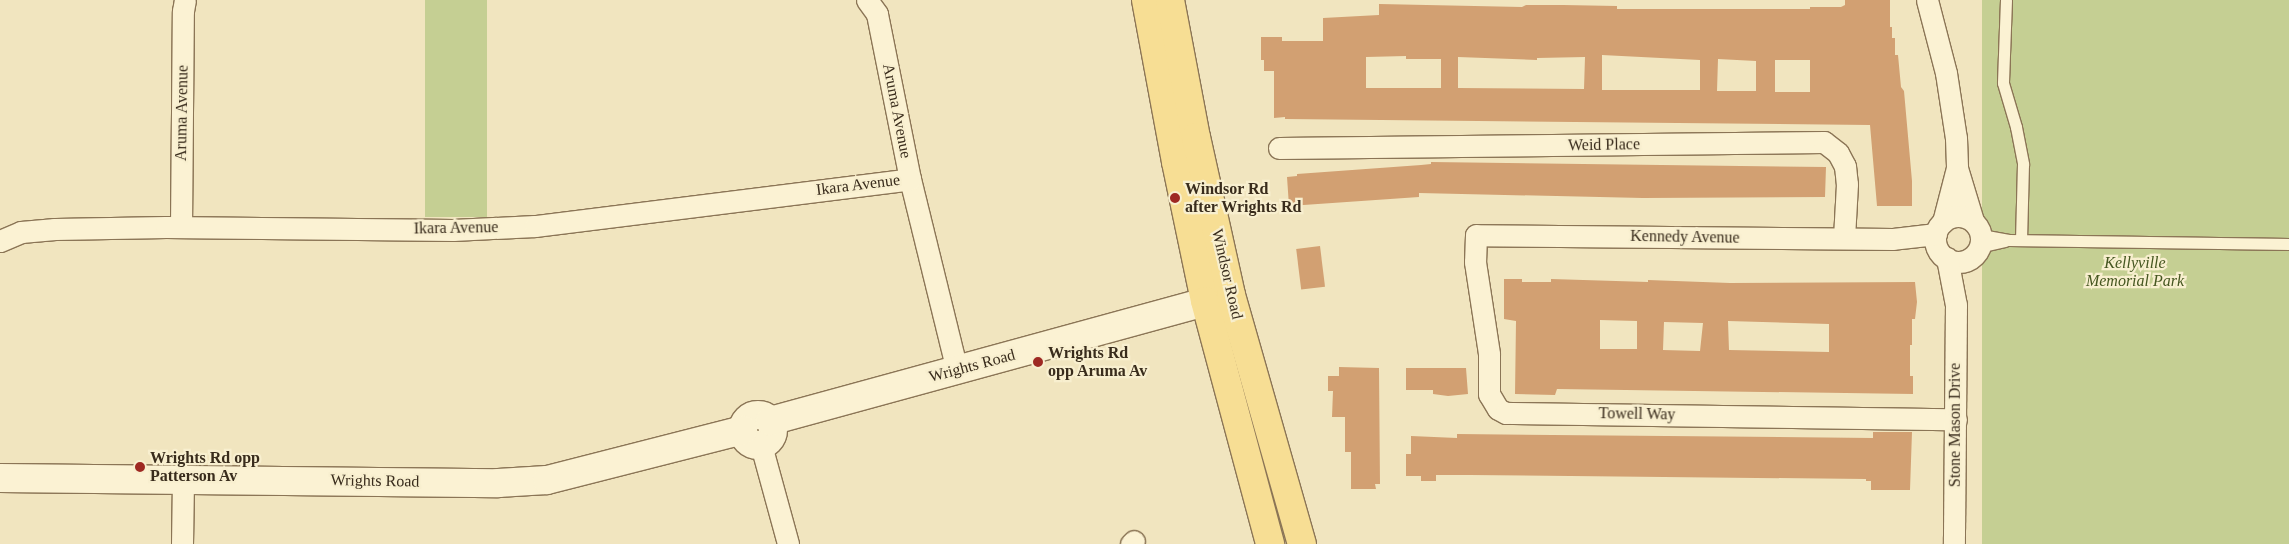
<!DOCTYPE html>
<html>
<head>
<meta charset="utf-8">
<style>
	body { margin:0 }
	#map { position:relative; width:2289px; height:544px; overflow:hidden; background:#f1e5bf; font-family:Georgia,serif }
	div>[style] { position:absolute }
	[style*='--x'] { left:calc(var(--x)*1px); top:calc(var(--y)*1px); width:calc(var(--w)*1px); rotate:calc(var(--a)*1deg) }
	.green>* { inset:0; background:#c5cf93; transform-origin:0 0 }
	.building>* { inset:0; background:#d2a072; transform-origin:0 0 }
	.roads { filter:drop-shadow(1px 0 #8b7556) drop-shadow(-1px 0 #8b7556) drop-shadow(0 1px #8b7556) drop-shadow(0 -1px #8b7556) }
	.service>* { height:11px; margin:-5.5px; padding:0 5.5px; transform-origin:5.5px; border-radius:5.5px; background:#fbf2d3 }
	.minor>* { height:21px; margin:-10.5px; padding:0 10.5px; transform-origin:10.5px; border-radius:10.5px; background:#fbf2d3 }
	.minor>.ring { margin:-10.5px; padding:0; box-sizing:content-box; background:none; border:21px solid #fbf2d3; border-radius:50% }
	.tertiary>* { height:28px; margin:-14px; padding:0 14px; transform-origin:14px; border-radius:14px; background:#fbf2d3 }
	.tertiary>.ring { margin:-14px; padding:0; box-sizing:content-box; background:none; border:28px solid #fbf2d3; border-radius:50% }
	.primary>* { height:28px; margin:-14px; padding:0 14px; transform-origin:14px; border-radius:14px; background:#f7de94 }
	.dots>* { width:14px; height:14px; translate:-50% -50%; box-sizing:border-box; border:2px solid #f8efcf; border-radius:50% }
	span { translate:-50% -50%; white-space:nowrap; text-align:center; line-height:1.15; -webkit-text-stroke:4.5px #f8efcf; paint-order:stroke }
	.street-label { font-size:16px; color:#392c1c }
	.poi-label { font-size:16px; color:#392c1c; font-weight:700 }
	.left { translate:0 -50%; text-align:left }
	.park-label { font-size:16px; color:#465721; font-style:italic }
</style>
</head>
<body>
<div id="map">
	<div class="green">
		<i style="left:425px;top:0;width:62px;height:217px"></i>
		<i style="left:1982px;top:0;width:307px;height:544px"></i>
	</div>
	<div class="building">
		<i style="clip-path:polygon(evenodd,1845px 0,1890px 0,1890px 27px,1892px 27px,1892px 38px,1895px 38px,1895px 55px,1898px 55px,1901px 87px,1904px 91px,1912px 181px,1912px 206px,1877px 206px,1870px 125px,1285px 119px,1285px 117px,1274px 118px,1274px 71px,1264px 71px,1264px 60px,1261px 60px,1261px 37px,1282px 37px,1282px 41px,1323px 41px,1323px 18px,1379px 15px,1379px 4px,1522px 7px,1526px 5px,1563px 5px,1617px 6px,1617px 9px,1810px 9px,1810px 7px,1841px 7px,1845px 5px,1845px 0,1602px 55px,1700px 60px,1700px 90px,1602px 90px,1602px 55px,1845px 0,1406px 56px,1406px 59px,1441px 59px,1441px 88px,1366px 88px,1366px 57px,1406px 56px,1845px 0,1458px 57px,1537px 60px,1537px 58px,1585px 57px,1584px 89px,1458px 88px,1458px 57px,1845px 0,1718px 59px,1756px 61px,1756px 91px,1717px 91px,1718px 59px,1845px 0,1775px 60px,1810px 60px,1810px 92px,1775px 92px,1775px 60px)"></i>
		<i style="clip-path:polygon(1431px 162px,1826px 167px,1825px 197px,1643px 198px,1419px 193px,1419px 197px,1289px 206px,1287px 177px,1297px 176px,1297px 174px,1421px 165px,1431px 164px)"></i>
		<i style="left:1320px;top:246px;width:41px;height:24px;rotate:83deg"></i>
		<i style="clip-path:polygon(evenodd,1504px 279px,1522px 279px,1522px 282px,1551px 282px,1551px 279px,1648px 282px,1648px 280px,1730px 283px,1915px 282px,1917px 302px,1915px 319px,1912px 319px,1912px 345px,1910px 345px,1910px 376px,1913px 376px,1913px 394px,1557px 389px,1555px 395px,1515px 394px,1516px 321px,1504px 319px,1504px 279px,1600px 320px,1637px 321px,1637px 349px,1600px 349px,1600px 320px,1504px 279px,1728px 321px,1829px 324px,1829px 352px,1729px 350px,1728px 321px,1504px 279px,1664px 322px,1703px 323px,1700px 351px,1663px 350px,1664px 322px)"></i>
		<i style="clip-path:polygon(1339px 367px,1379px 368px,1380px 484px,1375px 484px,1376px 489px,1351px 489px,1351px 452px,1345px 452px,1345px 417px,1332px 417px,1333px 391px,1328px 391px,1328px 376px,1339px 376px)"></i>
		<i style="clip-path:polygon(1406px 368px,1466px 368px,1468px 394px,1448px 396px,1433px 394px,1433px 390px,1406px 390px)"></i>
		<i style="clip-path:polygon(1873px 432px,1912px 432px,1910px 490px,1871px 490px,1871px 481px,1866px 481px,1866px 479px,1470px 475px,1436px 475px,1436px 481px,1421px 481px,1421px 476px,1406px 476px,1406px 454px,1411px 454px,1411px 436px,1457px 438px,1457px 434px,1873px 438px)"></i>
	</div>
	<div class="roads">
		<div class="service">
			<i style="--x:2006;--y:0;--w:83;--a:92.1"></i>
			<i style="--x:2003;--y:83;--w:46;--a:73.5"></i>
			<i style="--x:2016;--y:127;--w:38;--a:79"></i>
			<i style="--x:2023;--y:164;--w:76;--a:91.5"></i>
			<i style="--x:1981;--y:235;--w:28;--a:10"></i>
			<i style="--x:2009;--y:240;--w:280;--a:0.8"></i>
			<i style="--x:1979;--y:247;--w:27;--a:-13"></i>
		</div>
		<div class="minor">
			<i style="--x:867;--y:0;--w:17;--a:54"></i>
			<i style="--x:877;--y:14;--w:168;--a:78.7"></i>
			<i style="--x:910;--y:179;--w:198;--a:76.2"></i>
			<i style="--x:1927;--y:0;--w:75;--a:75.4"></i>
			<i style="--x:1946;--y:73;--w:66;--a:81.3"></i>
			<i style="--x:1956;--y:138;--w:30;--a:88"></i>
			<i style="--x:1957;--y:168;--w:56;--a:104.5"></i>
			<i style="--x:1279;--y:148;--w:545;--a:-0.63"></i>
			<i style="--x:1824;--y:142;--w:18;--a:38"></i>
			<i style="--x:1838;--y:153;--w:15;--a:62"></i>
			<i style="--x:1845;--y:166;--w:18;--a:84"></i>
			<i style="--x:1847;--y:184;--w:54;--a:93.2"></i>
			<i style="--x:1957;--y:168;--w:55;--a:73.2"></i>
			<i class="ring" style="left:1935px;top:216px;width:25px;height:25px"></i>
			<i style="--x:181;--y:227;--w:216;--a:-89.5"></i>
			<i style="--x:183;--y:11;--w:11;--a:-80"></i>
			<i style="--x:1936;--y:234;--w:43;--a:173.4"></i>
			<i style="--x:1893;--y:239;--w:417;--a:-179.5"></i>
			<i style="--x:1476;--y:235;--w:27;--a:92"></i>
			<i style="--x:1475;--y:262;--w:93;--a:81.3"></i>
			<i style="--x:1489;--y:354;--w:40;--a:90"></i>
			<i style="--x:1489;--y:394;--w:17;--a:59"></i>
			<i style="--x:1498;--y:409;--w:9;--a:27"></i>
			<i style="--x:1506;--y:413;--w:450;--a:0.8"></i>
			<i style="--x:0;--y:241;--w:23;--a:-23"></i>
			<i style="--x:21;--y:232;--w:34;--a:-5"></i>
			<i style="--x:55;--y:229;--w:111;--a:-1"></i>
			<i style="--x:166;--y:227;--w:287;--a:0.6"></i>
			<i style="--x:453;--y:230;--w:82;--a:-2.8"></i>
			<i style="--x:535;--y:226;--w:378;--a:-7.1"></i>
			<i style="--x:1947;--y:258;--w:48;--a:79.2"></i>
			<i style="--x:1956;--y:305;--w:239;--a:90.5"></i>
			<i style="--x:761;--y:445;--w:103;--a:74.7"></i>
			<i style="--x:182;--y:544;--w:65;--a:-89.1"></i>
			<i style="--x:1131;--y:544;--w:4;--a:-45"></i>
		</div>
		<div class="tertiary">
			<i class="ring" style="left:743px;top:415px;width:2px;height:2px"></i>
			<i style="--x:770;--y:421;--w:474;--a:-15.3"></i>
			<i style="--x:0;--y:478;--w:498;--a:0.6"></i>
			<i style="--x:498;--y:483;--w:49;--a:-3.5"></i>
			<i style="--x:547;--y:480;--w:202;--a:-14.3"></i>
		</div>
		<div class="primary">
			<i style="--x:1146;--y:0;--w:165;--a:79.5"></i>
			<i style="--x:1176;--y:162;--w:142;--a:78.2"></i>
			<i style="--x:1205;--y:301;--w:252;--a:75"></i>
			<i style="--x:1170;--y:0;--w:139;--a:79.3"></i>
			<i style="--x:1196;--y:137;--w:162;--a:77.5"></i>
			<i style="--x:1231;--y:295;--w:259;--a:74.1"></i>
		</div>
	</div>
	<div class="dots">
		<i style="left:1175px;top:198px;background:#9e2922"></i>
		<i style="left:1038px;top:362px;background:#9e2922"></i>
		<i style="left:140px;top:467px;background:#9e2922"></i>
	</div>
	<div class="street-label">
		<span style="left:897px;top:111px;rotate:79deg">Aruma Avenue</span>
		<span style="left:182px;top:113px;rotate:-89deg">Aruma Avenue</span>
		<span style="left:1604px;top:145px;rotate:-1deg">Weid Place</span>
		<span style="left:858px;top:185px;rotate:-7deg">Ikara Avenue</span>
		<span style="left:456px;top:228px;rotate:-1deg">Ikara Avenue</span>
		<span style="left:1685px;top:237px;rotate:1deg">Kennedy Avenue</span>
		<span style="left:1227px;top:274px;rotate:77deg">Windsor Road</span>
		<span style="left:972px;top:366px;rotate:-15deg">Wrights Road</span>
		<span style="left:1637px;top:414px;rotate:1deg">Towell Way</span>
		<span style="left:1955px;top:425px;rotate:-90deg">Stone Mason Drive</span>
		<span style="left:375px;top:481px;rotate:1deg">Wrights Road</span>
	</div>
	<div class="poi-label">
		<span class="left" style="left:1185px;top:198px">Windsor Rd<br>after Wrights Rd</span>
		<span class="left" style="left:1048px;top:362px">Wrights Rd<br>opp Aruma Av</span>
		<span class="left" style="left:150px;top:467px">Wrights Rd opp<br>Patterson Av</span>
	</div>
	<div class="park-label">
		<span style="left:2135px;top:272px">Kellyville<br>Memorial Park</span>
	</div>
</div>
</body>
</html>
